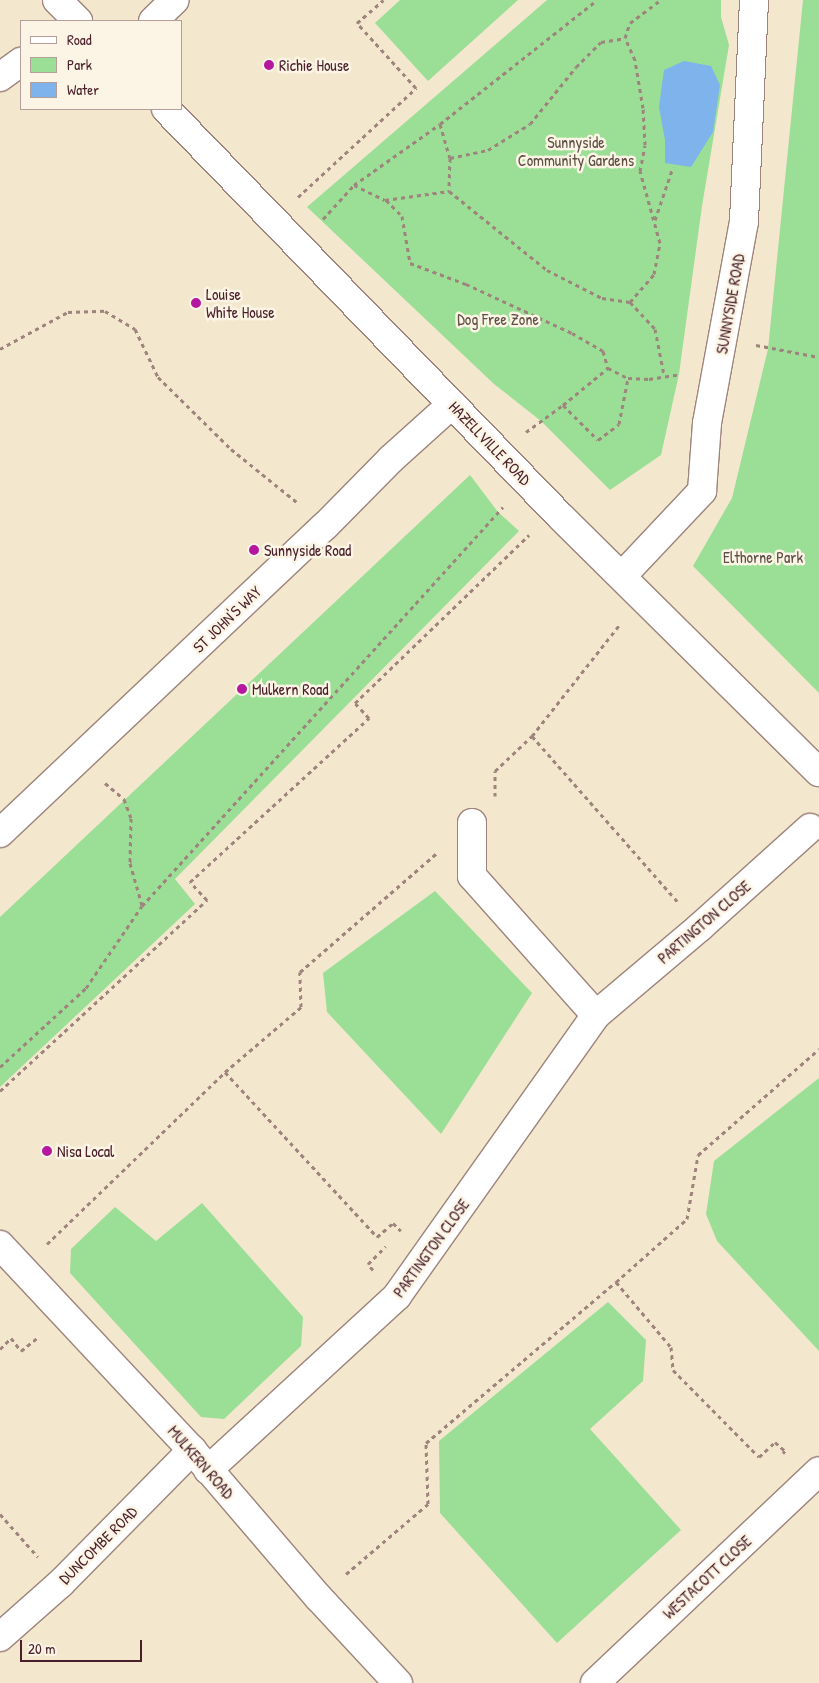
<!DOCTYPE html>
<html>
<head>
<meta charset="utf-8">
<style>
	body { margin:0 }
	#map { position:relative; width:819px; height:1683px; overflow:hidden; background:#f3e8cd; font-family:"Patrick Hand",sans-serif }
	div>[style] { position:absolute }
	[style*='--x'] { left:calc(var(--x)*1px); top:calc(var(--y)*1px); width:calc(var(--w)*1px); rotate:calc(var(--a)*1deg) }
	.green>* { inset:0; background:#9bde96 }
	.water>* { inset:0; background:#7eb3ec }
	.path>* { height:3px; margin-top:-1.5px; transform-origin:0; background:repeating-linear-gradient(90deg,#9e847c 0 4px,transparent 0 8px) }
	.roads { filter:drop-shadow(1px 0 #9e847c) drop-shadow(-1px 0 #9e847c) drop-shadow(0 1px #9e847c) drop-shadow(0 -1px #9e847c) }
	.minor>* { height:28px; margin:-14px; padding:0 14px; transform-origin:14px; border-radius:14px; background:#fff }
	.dots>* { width:14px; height:14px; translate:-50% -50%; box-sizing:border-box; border:2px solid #fcf5e5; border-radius:50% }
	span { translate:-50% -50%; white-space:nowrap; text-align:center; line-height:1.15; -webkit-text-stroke:5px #fcf5e5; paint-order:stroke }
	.poi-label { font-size:16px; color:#4a1f2b }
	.left { translate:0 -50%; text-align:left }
	.park-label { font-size:16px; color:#5e4f46 }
	.street-label { font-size:16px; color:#4a1f2b }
	.legend { position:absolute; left:20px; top:20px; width:162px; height:90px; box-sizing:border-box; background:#fcf5e5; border:1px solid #b59f9b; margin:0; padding:6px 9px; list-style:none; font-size:15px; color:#4a1f2b }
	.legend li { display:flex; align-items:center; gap:10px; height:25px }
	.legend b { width:25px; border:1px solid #b59f9b }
	.scale { position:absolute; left:20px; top:1640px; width:122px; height:22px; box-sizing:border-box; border:2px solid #4a1f2b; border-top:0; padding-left:6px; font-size:15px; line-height:18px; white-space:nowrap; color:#4a1f2b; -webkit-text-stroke:4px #fcf5e5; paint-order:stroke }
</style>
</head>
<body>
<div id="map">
	<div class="green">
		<i style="clip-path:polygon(400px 0,518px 0,428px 81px,375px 23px)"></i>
		<i style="clip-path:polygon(547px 0,721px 0,721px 17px,729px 45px,702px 206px,679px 374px,661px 455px,610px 490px,541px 421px,494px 384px,307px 207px)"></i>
		<i style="clip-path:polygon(803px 0,819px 0,819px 693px,693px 566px,732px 498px,768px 349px)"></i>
		<i style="clip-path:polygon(470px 475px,498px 512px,519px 531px,175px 879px,195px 904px,0 1087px,0 917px)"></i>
		<i style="clip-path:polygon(435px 891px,532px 993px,441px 1134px,327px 1012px,323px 973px)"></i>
		<i style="clip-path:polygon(819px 1078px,819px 1351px,717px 1241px,706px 1214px,714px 1161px)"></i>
		<i style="clip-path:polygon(202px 1203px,303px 1317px,301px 1346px,224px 1419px,201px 1417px,70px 1273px,71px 1249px,115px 1207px,156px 1241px)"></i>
		<i style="clip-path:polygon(608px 1302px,646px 1340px,643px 1381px,590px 1429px,681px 1530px,557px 1643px,440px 1513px,439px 1441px)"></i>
	</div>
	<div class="water">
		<i style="clip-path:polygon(684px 61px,711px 66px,720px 85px,713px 132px,691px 167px,665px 163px,665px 140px,659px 107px,664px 70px)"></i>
	</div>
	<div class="path">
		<i style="--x:440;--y:124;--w:35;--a:74"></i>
		<i style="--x:450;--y:158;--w:33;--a:92"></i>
		<i style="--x:450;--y:158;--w:39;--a:-12"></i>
		<i style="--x:488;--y:150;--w:49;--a:-31.8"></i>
		<i style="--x:530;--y:124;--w:73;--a:-51.1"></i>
		<i style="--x:576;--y:67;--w:35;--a:-45"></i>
		<i style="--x:601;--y:42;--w:24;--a:-9"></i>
		<i style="--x:354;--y:185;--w:34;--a:26"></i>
		<i style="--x:385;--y:200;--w:65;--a:-8"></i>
		<i style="--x:449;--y:191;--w:126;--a:38.9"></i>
		<i style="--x:547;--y:270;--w:62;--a:27"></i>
		<i style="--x:602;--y:298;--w:28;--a:8"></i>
		<i style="--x:630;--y:302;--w:37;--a:-49"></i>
		<i style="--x:654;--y:274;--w:32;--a:-79"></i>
		<i style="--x:660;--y:243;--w:75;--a:-105.5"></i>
		<i style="--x:640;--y:171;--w:26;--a:-79"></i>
		<i style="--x:645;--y:145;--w:37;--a:-93"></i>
		<i style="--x:643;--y:108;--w:49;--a:-99.5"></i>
		<i style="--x:635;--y:60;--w:24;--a:-114"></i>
		<i style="--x:625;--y:38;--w:16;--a:-72"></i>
		<i style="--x:630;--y:23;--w:39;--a:-37"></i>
		<i style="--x:298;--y:197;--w:161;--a:-42.7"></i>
		<i style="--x:416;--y:88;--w:88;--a:-132.2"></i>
		<i style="--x:357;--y:23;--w:35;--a:-41"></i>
		<i style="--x:386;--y:200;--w:23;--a:45"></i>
		<i style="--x:402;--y:216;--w:48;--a:80.3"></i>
		<i style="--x:410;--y:263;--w:60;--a:20.6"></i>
		<i style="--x:466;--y:284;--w:117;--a:24.8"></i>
		<i style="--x:572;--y:333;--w:36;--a:30"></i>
		<i style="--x:603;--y:351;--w:18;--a:74"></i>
		<i style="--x:323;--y:219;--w:46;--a:-47.6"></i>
		<i style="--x:354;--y:185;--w:105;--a:-35.3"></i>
		<i style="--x:440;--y:124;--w:200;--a:-38.3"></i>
		<i style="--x:655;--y:220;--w:56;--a:-71.2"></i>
		<i style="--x:630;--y:302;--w:37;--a:47"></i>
		<i style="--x:655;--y:329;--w:47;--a:78.9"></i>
		<i style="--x:756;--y:345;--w:64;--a:10.8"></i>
		<i style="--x:0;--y:349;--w:77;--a:-28.6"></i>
		<i style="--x:68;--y:312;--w:37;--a:-2"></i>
		<i style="--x:105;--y:311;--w:35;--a:31"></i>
		<i style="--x:135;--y:329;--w:53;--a:64.4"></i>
		<i style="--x:158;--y:377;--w:103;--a:44.6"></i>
		<i style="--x:231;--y:449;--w:86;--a:38.9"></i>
		<i style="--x:563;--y:405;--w:49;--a:45"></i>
		<i style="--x:598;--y:440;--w:26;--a:-37"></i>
		<i style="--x:619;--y:424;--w:47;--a:-78.9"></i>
		<i style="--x:526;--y:432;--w:46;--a:-36.1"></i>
		<i style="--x:563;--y:405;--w:58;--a:-39.4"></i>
		<i style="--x:608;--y:368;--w:22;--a:27"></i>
		<i style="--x:628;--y:378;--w:21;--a:3"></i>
		<i style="--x:649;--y:379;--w:31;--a:-9"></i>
		<i style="--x:532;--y:736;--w:220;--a:48.7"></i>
		<i style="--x:105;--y:783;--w:25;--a:40"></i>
		<i style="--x:124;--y:799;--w:20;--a:70"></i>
		<i style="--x:131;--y:818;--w:45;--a:91.3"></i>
		<i style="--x:130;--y:863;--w:44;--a:74.1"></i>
		<i style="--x:495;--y:796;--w:25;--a:-90"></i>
		<i style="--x:495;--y:771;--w:51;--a:-43.4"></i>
		<i style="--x:532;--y:736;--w:142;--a:-51.8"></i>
		<i style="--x:0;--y:1067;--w:117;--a:-42.6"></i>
		<i style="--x:86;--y:988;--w:99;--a:-55.7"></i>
		<i style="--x:142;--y:906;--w:538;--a:-47.86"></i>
		<i style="--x:225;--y:1072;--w:224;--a:47.3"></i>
		<i style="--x:377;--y:1237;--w:21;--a:-41"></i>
		<i style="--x:393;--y:1223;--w:11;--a:45"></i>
		<i style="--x:0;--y:1091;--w:282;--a:-42.7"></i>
		<i style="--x:207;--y:900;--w:25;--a:-133"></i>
		<i style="--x:190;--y:882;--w:243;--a:-42.5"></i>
		<i style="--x:369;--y:718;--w:21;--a:-133"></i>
		<i style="--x:355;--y:703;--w:242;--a:-44"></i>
		<i style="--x:47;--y:1244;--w:248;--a:-44"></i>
		<i style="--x:225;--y:1072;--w:100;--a:-40.5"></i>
		<i style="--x:301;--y:1007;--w:35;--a:-92"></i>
		<i style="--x:300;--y:972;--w:181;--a:-41"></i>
		<i style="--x:373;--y:1270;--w:8;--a:-130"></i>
		<i style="--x:368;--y:1264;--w:25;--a:-45"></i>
		<i style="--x:616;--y:1282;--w:85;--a:49.8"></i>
		<i style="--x:671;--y:1347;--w:23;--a:85"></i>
		<i style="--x:673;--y:1370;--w:122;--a:45.3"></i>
		<i style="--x:759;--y:1457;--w:22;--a:-43"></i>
		<i style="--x:775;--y:1442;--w:13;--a:42"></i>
		<i style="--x:785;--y:1451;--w:3;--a:135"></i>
		<i style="--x:0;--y:1349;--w:16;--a:-45"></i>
		<i style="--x:11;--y:1338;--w:16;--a:52"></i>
		<i style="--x:21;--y:1351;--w:22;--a:-39"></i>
		<i style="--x:0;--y:1514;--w:57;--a:48.5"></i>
		<i style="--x:346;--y:1574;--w:108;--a:-40.5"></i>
		<i style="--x:428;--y:1504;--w:61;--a:-91.9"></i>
		<i style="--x:426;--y:1443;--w:249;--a:-40.3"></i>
		<i style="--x:616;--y:1282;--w:95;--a:-41.6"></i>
		<i style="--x:687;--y:1219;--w:65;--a:-80.2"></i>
		<i style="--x:698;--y:1155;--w:161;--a:-41.2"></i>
	</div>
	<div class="roads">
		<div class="minor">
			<i style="--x:57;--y:0;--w:30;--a:45"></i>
			<i style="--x:153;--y:21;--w:30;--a:-44"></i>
			<i style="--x:0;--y:77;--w:26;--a:-36"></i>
			<i style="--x:166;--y:109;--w:568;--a:45.93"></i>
			<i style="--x:561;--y:517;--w:363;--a:44.7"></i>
			<i style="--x:622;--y:576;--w:117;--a:-46.7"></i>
			<i style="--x:702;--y:491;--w:68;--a:-85.8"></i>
			<i style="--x:707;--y:423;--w:205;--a:-79.6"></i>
			<i style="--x:744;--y:221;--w:221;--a:-87.4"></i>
			<i style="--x:472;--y:823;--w:53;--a:90"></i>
			<i style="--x:472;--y:876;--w:186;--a:48.3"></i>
			<i style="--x:0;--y:833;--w:446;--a:-43.4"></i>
			<i style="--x:324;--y:527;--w:95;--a:-45.4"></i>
			<i style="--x:391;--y:459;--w:82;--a:-42"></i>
			<i style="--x:0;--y:1245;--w:281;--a:46.9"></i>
			<i style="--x:192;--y:1450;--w:195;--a:49.4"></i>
			<i style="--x:319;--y:1598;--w:116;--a:47.1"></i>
			<i style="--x:208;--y:1470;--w:257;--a:-42.6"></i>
			<i style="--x:397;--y:1296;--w:344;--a:-54.7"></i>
			<i style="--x:596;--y:1015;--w:136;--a:-40.2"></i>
			<i style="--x:700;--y:927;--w:148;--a:-42"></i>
			<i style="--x:0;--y:1637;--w:81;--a:-41.5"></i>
			<i style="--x:61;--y:1583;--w:187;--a:-45.4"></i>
			<i style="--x:595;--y:1683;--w:308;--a:-43.4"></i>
		</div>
	</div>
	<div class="dots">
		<i style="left:269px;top:65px;background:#b5179e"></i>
		<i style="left:196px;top:303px;background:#b5179e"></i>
		<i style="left:254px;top:550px;background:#b5179e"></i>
		<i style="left:242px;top:689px;background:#b5179e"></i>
		<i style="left:47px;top:1151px;background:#b5179e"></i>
	</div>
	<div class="poi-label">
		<span class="left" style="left:279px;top:65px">Richie House</span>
		<span class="left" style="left:206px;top:303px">Louise<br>White House</span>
		<span class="left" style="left:264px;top:550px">Sunnyside Road</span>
		<span class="left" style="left:252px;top:689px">Mulkern Road</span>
		<span class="left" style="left:57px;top:1151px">Nisa Local</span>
	</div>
	<div class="park-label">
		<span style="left:576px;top:151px">Sunnyside<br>Community Gardens</span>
		<span style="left:498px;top:319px">Dog Free Zone</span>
		<span style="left:763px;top:557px">Elthorne Park</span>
	</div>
	<div class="street-label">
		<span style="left:730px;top:304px;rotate:-80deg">SUNNYSIDE ROAD</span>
		<span style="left:490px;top:443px;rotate:46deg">HAZELLVILLE ROAD</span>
		<span style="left:227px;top:619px;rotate:-44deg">ST JOHN'S WAY</span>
		<span style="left:704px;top:922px;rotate:-41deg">PARTINGTON CLOSE</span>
		<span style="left:431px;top:1248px;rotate:-54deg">PARTINGTON CLOSE</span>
		<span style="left:201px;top:1462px;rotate:49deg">MULKERN ROAD</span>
		<span style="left:98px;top:1545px;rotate:-45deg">DUNCOMBE ROAD</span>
		<span style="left:707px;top:1577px;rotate:-43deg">WESTACOTT CLOSE</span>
	</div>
	<ul class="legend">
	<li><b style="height:6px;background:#fff"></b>Road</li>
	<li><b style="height:14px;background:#9bde96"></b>Park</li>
	<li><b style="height:14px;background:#7eb3ec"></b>Water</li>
	</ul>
	<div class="scale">20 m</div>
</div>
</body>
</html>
